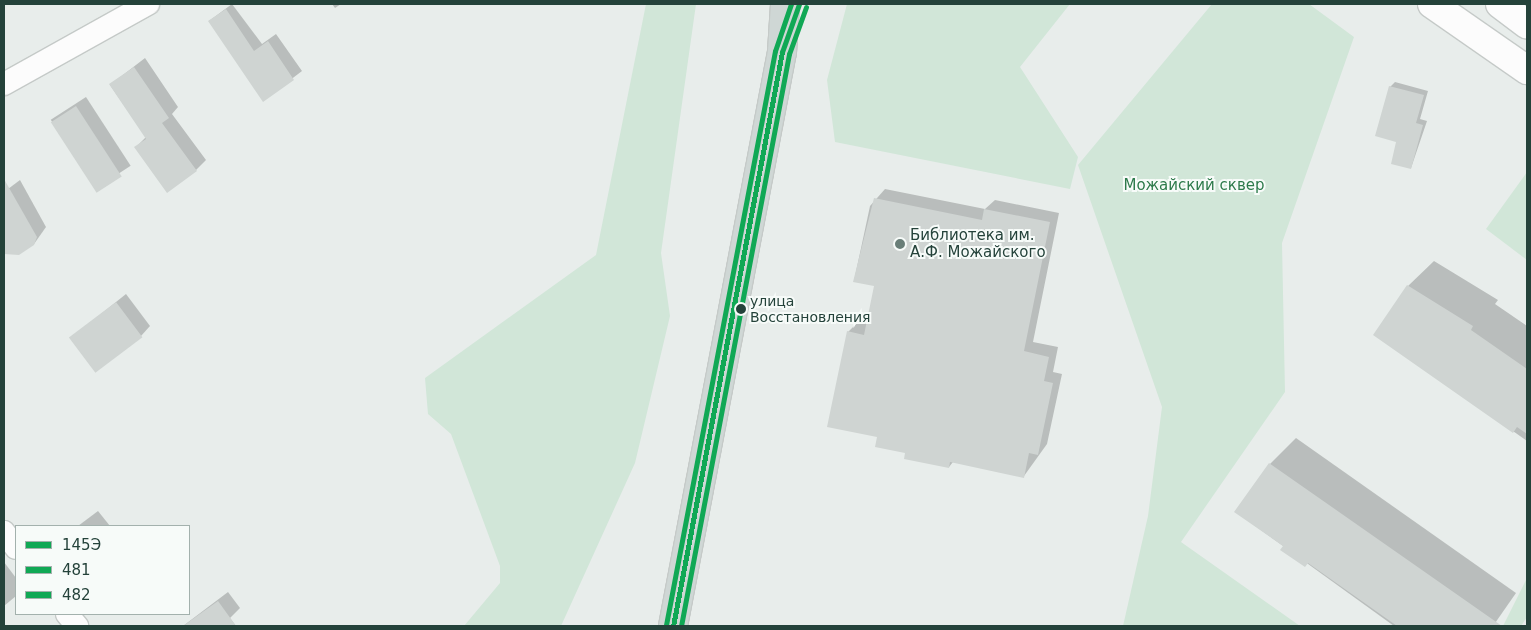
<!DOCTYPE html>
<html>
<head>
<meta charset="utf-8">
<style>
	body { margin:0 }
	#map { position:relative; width:1531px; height:630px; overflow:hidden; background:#e8edeb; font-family:"DejaVu Sans",sans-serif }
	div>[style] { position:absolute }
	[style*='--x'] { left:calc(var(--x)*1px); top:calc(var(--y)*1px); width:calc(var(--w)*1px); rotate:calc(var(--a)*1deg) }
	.green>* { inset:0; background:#d1e6d8 }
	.shadow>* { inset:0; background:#0003; transform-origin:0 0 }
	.building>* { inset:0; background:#cfd4d2; transform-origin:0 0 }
	.roads { filter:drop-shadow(1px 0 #c5cac8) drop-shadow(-1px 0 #c5cac8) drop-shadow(0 1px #c5cac8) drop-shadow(0 -1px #c5cac8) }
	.street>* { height:22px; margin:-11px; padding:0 11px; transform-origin:11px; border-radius:11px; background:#fcfcfc }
	.secondary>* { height:28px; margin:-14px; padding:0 14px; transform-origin:14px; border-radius:14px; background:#fcfcfc }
	.primary>* { height:28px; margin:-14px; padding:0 14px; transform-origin:14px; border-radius:14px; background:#cfd7d5 }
	.bus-1>* { height:5px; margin:-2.5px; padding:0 2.5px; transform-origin:2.5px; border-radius:2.5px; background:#10a855 }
	.bus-2>* { height:5px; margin:-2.5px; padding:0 2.5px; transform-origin:2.5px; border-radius:2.5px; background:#10a855 }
	.bus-3>* { height:5px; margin:-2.5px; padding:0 2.5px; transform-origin:2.5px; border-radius:2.5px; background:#10a855 }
	.dots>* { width:14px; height:14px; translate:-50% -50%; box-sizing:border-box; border:2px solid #f7fbf9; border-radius:50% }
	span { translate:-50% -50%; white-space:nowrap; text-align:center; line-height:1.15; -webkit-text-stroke:4px #f7fbf9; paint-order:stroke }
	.bus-label { font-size:14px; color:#24423a }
	.left { translate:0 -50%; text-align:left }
	.park-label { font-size:15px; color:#2d7a4b }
	.poi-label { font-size:15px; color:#24423a }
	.frame { position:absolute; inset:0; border:5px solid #24423a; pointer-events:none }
	.legend { position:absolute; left:15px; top:525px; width:175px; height:90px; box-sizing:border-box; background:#f7fbf9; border:1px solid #a3b1ad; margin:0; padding:6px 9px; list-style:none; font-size:15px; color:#24423a }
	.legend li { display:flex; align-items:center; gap:10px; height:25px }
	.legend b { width:25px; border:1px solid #a3b1ad }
</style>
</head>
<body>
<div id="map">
	<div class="green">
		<i style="clip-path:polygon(646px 4px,696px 4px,661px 253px,670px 316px,635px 463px,561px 626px,464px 626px,500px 583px,500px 566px,451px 434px,428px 414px,425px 378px,596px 255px)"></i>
		<i style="clip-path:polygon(847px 4px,1070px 4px,1020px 67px,1078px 157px,1070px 189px,835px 142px,827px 80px)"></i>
		<i style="clip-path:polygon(1212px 4px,1309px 4px,1354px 37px,1282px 243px,1285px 392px,1181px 542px,1300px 626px,1123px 626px,1148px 516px,1162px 407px,1078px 165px)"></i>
		<i style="clip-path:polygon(1527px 172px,1527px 260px,1486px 229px)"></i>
		<i style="clip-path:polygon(1527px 578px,1527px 617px,1521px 626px,1503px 626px)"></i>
	</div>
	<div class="shadow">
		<i style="clip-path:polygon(232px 4px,262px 44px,276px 34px,302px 71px,264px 100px,209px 21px)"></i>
		<i style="clip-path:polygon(332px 4px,341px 4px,335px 8px)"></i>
		<i style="clip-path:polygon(145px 58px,178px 107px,172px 114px,206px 160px,196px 170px,136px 147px,146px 137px,110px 85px)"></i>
		<i style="clip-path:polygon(1395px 82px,1428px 91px,1420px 119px,1427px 121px,1411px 168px,1390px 87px)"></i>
		<i style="left:86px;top:97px;width:82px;height:42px;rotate:57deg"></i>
		<i style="clip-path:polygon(20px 180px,46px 227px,34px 244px,6px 253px,4px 192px)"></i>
		<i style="clip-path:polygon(885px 189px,985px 209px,995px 200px,1059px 213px,1033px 342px,1058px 347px,1053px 372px,1062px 374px,1047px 444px,1024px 476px,953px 462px,949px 467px,879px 436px,848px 332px,858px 322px,867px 324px,875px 285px,854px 281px,870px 206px)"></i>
		<i style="clip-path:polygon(1434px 261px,1498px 300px,1495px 304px,1527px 326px,1527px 441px,1375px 334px,1408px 286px)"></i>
		<i style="clip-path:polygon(126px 294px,150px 326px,141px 336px,71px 338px)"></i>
		<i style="clip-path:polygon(1296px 438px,1516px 593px,1493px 626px,1394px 626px,1236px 512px,1270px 464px)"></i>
		<i style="clip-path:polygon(98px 511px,110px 526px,78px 526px)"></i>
		<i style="clip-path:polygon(4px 562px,16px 578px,16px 596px,4px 606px)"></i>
		<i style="clip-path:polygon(228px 592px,240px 608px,230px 618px,236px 626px,183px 626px)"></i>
	</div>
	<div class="building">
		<i style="clip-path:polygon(226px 9px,254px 51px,268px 41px,294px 80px,263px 102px,208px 21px)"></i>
		<i style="clip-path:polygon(134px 67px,169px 118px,162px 123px,197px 171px,167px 193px,134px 147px,146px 139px,109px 84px)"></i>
		<i style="clip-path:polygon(1389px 86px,1424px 95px,1416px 123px,1423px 125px,1411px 169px,1391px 164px,1396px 142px,1375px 136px)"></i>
		<i style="left:76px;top:106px;width:84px;height:30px;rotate:57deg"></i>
		<i style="clip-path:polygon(4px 179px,37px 237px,34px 245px,19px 255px,4px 254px)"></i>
		<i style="clip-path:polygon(874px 198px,982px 220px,984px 209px,1050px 222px,1024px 351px,1049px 357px,1044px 381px,1053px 383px,1038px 455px,1029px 453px,1024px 478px,950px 462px,949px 468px,904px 459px,905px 453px,875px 447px,877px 437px,827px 427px,847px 331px,864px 335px,874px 286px,853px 282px)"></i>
		<i style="clip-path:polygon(1407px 285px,1473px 326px,1471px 330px,1527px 369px,1527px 434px,1517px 427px,1513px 433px,1373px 335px)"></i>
		<i style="left:116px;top:302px;width:44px;height:59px;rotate:53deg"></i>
		<i style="clip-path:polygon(1269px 463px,1452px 591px,1502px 626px,1397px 626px,1308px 563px,1305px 567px,1280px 550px,1283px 546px,1234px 512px)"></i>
		<i style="clip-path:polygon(218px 601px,236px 626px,183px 626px)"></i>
	</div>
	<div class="roads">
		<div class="street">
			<i style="--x:4;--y:84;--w:165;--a:-29.1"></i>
			<i style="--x:4;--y:532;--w:20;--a:53"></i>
			<i style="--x:67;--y:614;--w:16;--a:50"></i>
		</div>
		<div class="secondary">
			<i style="--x:1432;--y:4;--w:116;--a:34.8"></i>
			<i style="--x:1500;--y:4;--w:34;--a:37"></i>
		</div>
		<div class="primary">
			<i style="--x:673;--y:626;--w:584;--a:-79.25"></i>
			<i style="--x:782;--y:52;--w:48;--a:-86.4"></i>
		</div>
	</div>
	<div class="bus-1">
		<i style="--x:673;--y:626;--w:584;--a:-79.25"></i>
		<i style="--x:782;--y:52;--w:51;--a:-70.5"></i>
	</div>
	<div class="bus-2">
		<i style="--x:681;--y:626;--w:582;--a:-79.31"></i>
		<i style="--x:789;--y:54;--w:50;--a:-70.1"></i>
	</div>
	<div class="bus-3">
		<i style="--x:666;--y:625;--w:584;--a:-79.25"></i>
		<i style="--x:775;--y:51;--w:50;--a:-71.2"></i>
	</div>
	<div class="dots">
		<i style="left:900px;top:244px;background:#697e78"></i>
		<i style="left:741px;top:309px;background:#24423a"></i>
	</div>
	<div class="bus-label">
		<span class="left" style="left:750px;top:309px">улица<br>Восстановления</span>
	</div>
	<div class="park-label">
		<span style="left:1194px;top:186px">Можайский сквер</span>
	</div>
	<div class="poi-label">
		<span class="left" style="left:910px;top:244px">Библиотека им.<br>А.Ф. Можайского</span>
	</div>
	<div class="frame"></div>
	<ul class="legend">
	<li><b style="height:6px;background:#10a855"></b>145Э</li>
	<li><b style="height:6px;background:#10a855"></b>481</li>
	<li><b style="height:6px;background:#10a855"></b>482</li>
	</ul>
</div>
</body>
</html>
